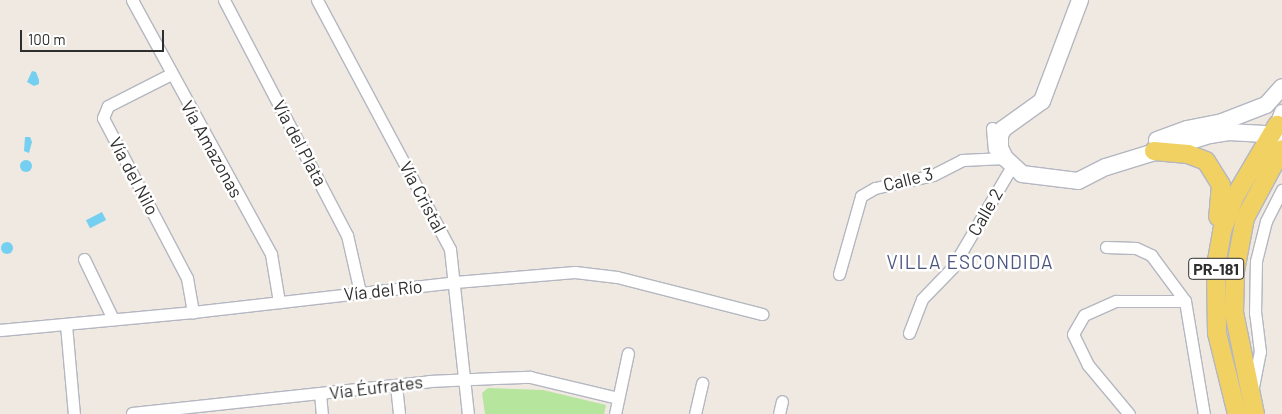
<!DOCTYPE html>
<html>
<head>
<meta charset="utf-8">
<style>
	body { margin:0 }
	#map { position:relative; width:1282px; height:414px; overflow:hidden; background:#efe9e1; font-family:Barlow,sans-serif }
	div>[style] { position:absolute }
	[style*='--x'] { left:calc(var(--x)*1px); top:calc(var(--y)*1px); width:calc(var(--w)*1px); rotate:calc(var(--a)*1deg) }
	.green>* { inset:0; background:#b6e59e }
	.water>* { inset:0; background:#75cff0; transform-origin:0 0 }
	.round { border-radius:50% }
	.roads { filter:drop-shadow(1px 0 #b4b7c1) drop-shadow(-1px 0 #b4b7c1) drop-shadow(0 1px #b4b7c1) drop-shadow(0 -1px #b4b7c1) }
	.minor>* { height:11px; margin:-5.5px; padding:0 5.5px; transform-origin:5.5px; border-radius:5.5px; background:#fff }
	.tertiary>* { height:14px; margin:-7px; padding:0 7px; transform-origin:7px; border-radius:7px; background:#fff }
	.secondary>* { height:16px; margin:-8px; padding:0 8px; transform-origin:8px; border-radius:8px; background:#fff }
	.primary>* { height:18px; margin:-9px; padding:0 9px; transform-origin:9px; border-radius:9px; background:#f2d163 }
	span { translate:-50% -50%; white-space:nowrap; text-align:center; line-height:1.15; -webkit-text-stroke:5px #fff; paint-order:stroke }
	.shield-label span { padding:1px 4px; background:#fff; border:1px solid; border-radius:4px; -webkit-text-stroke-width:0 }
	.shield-label { font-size:16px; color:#2e2e2e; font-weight:700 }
	.street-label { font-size:18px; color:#2e2e2e }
	.neighbourhood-label { font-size:19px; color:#4d5680; letter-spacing:1px }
	.scale { position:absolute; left:20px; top:30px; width:144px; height:22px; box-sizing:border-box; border:2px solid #2e2e2e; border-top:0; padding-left:6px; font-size:15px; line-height:18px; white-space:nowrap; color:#2e2e2e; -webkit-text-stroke:4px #fff; paint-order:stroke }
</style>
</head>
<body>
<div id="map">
	<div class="green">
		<i style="clip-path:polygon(488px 388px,543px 390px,606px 405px,604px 414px,485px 414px,482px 393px)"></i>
	</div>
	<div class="water">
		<i style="clip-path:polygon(32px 71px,36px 72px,39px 80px,39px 84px,34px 86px,27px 82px)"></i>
		<i style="clip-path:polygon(25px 137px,30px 137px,32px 142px,29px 153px,24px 151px)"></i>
		<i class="round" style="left:20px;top:160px;width:12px;height:12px"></i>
		<i style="left:102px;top:212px;width:9px;height:18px;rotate:63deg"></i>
		<i class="round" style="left:1px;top:242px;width:12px;height:12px"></i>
	</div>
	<div class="roads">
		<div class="minor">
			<i style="--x:132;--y:0;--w:290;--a:61.3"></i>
			<i style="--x:271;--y:254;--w:49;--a:80.5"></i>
			<i style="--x:224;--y:0;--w:265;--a:62.4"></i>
			<i style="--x:347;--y:235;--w:58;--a:77.2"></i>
			<i style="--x:317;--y:0;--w:282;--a:61.9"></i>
			<i style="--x:450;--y:249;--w:166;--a:83.8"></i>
			<i style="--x:171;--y:74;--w:71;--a:153.1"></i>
			<i style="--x:108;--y:106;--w:13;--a:113"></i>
			<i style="--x:103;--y:118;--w:181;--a:62.3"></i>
			<i style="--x:187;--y:278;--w:35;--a:80"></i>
			<i style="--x:992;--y:128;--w:21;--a:85"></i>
			<i style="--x:1106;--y:247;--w:30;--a:2"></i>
			<i style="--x:1136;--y:248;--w:17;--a:25"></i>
			<i style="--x:1151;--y:255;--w:57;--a:53.5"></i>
			<i style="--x:1185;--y:301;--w:115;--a:80.5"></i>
			<i style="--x:84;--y:259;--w:67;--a:64.2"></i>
			<i style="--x:839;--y:274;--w:81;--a:-74.2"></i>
			<i style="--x:861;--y:196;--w:16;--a:-30"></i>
			<i style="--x:875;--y:188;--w:59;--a:-12.6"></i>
			<i style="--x:933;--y:175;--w:33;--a:-27"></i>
			<i style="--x:962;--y:160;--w:43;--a:-2.7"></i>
			<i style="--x:66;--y:325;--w:89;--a:84.9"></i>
			<i style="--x:0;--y:330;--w:194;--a:-5.3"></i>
			<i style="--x:193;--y:312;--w:264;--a:-6.5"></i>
			<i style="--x:455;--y:282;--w:120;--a:-4.8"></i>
			<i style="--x:575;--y:272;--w:42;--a:6.8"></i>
			<i style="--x:617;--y:277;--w:150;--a:14.3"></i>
			<i style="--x:909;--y:333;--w:36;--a:-69"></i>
			<i style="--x:922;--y:299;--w:43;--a:-45.9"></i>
			<i style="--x:952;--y:268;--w:118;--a:-59.5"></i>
			<i style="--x:396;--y:385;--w:29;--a:84"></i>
			<i style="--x:1253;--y:387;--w:36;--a:-79"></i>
			<i style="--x:1260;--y:352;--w:39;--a:-97"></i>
			<i style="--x:1255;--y:313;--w:52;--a:-88.9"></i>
			<i style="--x:1256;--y:261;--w:41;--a:-76"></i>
			<i style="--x:1266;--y:221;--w:35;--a:-63"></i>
			<i style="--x:320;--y:393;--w:21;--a:85"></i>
			<i style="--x:132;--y:413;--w:299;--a:-6.1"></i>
			<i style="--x:429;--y:381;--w:66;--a:-2.6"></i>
			<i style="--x:495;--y:378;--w:35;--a:-2"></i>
			<i style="--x:530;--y:377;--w:90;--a:13.4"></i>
			<i style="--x:615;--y:414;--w:62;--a:-78"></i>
			<i style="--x:695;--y:414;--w:32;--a:-77"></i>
			<i style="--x:779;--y:414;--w:13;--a:-77"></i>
			<i style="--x:1129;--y:414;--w:64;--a:-129.9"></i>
			<i style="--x:1088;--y:365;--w:34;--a:-116"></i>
			<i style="--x:1073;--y:334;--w:22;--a:-60"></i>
			<i style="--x:1084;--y:315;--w:35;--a:-24"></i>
			<i style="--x:1116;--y:301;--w:69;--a:0"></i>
		</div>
		<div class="tertiary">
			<i style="--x:1277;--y:125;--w:14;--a:-69"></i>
		</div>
		<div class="secondary">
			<i style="--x:1080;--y:0;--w:108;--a:110.6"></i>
			<i style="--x:1042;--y:101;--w:48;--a:144.3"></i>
			<i style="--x:1003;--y:129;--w:8;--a:113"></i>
			<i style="--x:1000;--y:136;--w:12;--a:90"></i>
			<i style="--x:1000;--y:148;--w:11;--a:63"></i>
			<i style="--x:1005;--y:158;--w:23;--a:43"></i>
			<i style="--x:1022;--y:174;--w:56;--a:7.1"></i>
			<i style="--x:1078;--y:181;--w:31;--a:-27"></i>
			<i style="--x:1106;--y:167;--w:109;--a:-17.1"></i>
			<i style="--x:1210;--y:135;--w:19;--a:-9"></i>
			<i style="--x:1229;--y:132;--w:53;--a:3.2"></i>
			<i style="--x:1222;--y:122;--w:47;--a:-21.1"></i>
			<i style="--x:1266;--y:105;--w:24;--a:-48"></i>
			<i style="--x:1157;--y:140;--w:32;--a:-20"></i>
			<i style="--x:1187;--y:129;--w:36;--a:-11"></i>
		</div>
		<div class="primary">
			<i style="--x:1154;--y:151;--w:34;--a:5"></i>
			<i style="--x:1188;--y:154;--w:19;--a:21"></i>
			<i style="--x:1206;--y:161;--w:28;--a:58"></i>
			<i style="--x:1221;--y:185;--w:32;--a:95"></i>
			<i style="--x:1237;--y:414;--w:83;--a:-103.9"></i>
			<i style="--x:1217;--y:333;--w:67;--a:-90.9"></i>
			<i style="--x:1216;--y:266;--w:36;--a:-80"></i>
			<i style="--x:1222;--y:231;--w:35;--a:-70"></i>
			<i style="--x:1234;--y:198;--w:85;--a:-59.5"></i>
			<i style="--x:1255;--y:414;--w:103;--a:-101.7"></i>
			<i style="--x:1234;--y:313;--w:42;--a:-88.6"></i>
			<i style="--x:1235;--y:271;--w:54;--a:-79.3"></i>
			<i style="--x:1245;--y:218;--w:78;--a:-61.8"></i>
		</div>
	</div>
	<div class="shield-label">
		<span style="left:1216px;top:269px">PR-181</span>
	</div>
	<div class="street-label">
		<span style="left:300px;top:143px;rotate:62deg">Vía del Plata</span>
		<span style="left:212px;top:149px;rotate:61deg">Vía Amazonas</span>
		<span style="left:134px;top:176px;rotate:62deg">Vía del Nilo</span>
		<span style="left:908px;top:179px;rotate:-14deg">Calle 3</span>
		<span style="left:423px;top:197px;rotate:62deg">Vía Cristal</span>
		<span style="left:985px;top:212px;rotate:-60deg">Calle 2</span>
		<span style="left:383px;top:290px;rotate:-6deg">Vía del Río</span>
		<span style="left:376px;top:387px;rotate:-7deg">Vía Éufrates</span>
	</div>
	<div class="neighbourhood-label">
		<span style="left:970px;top:262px">VILLA ESCONDIDA</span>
	</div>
	<div class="scale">100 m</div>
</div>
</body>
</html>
